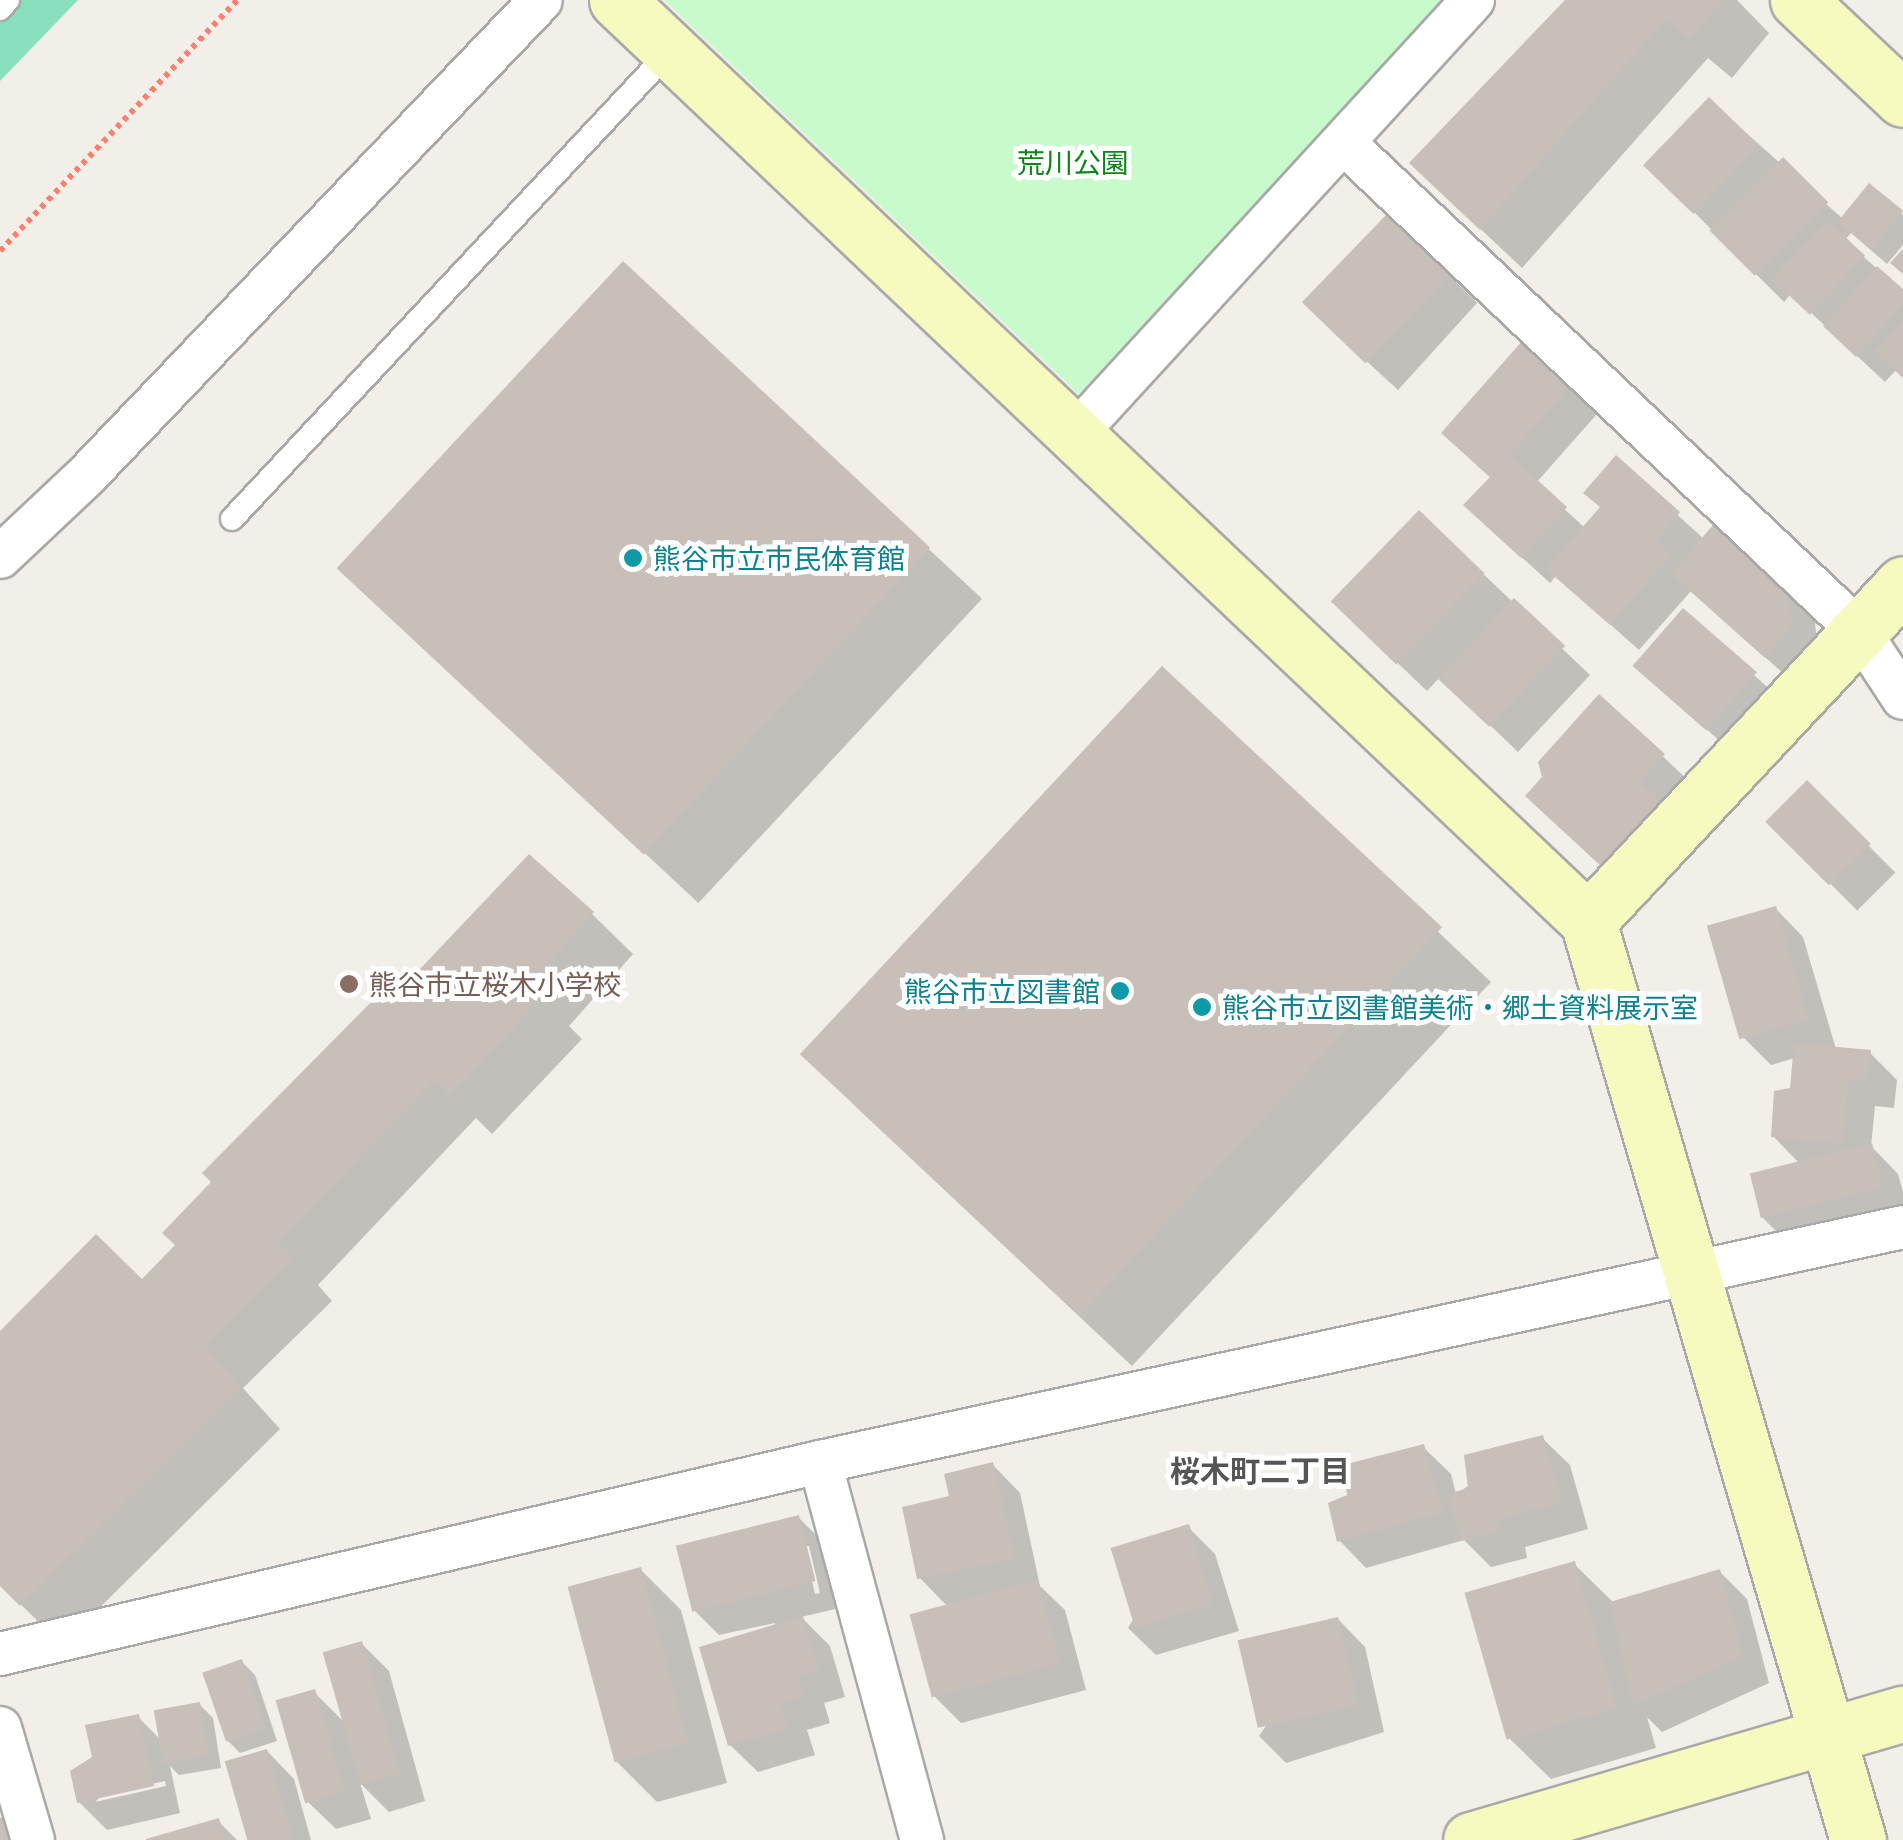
<!DOCTYPE html>
<html>
<head>
<meta charset="utf-8">
<style>
	body { margin:0 }
	#map { position:relative; width:1903px; height:1840px; overflow:hidden; background:#f2efe9; font-family:Commissioner,"Noto Sans JP",sans-serif }
	div>[style] { position:absolute }
	[style*='--x'] { left:calc(var(--x)*1px); top:calc(var(--y)*1px); width:calc(var(--w)*1px); rotate:calc(var(--a)*1deg) }
	.park>* { inset:0; background:#c8facc }
	.pitch>* { inset:0; background:#88e0be }
	.shadow>* { inset:0; background:#0003; transform-origin:0 0 }
	.building>* { inset:0; background:#c7bfb8; transform-origin:0 0 }
	.path>* { height:6px; margin-top:-3px; transform-origin:0; background:repeating-linear-gradient(90deg,#fa8072 0 5px,transparent 0 10px) }
	.roads { filter:drop-shadow(2px 0 #a9a9a9) drop-shadow(-2px 0 #a9a9a9) drop-shadow(0 2px #a9a9a9) drop-shadow(0 -2px #a9a9a9) }
	.lane>* { height:22px; margin:-11px; padding:0 11px; transform-origin:11px; border-radius:11px; background:#fff }
	.street>* { height:42px; margin:-21px; padding:0 21px; transform-origin:21px; border-radius:21px; background:#fff }
	.secondary>* { height:55px; margin:-27.5px; padding:0 27.5px; transform-origin:27.5px; border-radius:27.5px; background:#f7fabf }
	.dots>* { width:28px; height:28px; translate:-50% -50%; box-sizing:border-box; border:5px solid #fff; border-radius:50% }
	span { translate:-50% -50%; white-space:nowrap; text-align:center; line-height:1.15; -webkit-text-stroke:10px #fff; paint-order:stroke }
	.park-label { font-size:28px; color:#0c8416 }
	.culture-label { font-size:28px; color:#0d838f }
	.left { translate:0 -50%; text-align:left }
	.right { translate:-100% -50%; text-align:right }
	.education-label { font-size:28px; color:#785e54 }
	.neighbourhood-label { font-size:30px; color:#555; font-weight:700 }
</style>
</head>
<body>
<div id="map">
	<div class="park">
		<i style="clip-path:polygon(664px 0,1442px 0,1079px 394px)"></i>
	</div>
	<div class="pitch">
		<i style="clip-path:polygon(0 0,78px 0,0 81px)"></i>
	</div>
	<div class="shadow">
		<i style="clip-path:polygon(1568px 0,1737px 0,1769px 33px,1732px 78px,1708px 58px,1522px 268px,1453px 203px)"></i>
		<i style="clip-path:polygon(1709px 100px,1842px 218px,1869px 187px,1903px 215px,1903px 245px,1887px 264px,1851px 233px,1845px 240px,1903px 292px,1903px 377px,1896px 370px,1885px 382px,1791px 294px,1784px 302px,1647px 165px)"></i>
		<i style="left:623px;top:264px;width:491px;height:416px;rotate:43deg"></i>
		<i style="clip-path:polygon(1450px 276px,1477px 303px,1398px 390px,1335px 332px)"></i>
		<i style="clip-path:polygon(1570px 387px,1597px 414px,1536px 483px,1585px 528px,1602px 508px,1616px 459px,1704px 539px,1787px 594px,1815px 622px,1818px 655px,1794px 683px,1691px 591px,1639px 650px,1556px 576px,1550px 583px,1494px 532px,1492px 479px,1471px 460px)"></i>
		<i style="clip-path:polygon(1420px 514px,1590px 675px,1518px 752px,1440px 677px,1427px 691px,1363px 630px)"></i>
		<i style="left:1684px;top:612px;width:132px;height:72px;rotate:42deg"></i>
		<i style="clip-path:polygon(1162px 670px,1491px 982px,1132px 1366px,855px 1106px)"></i>
		<i style="clip-path:polygon(1600px 697px,1691px 783px,1631px 892px)"></i>
		<i style="left:1807px;top:784px;width:125px;height:54px;rotate:45deg"></i>
		<i style="clip-path:polygon(1776px 909px,1803px 937px,1836px 1049px,1869px 1052px,1897px 1080px,1894px 1108px,1875px 1106px,1871px 1146px,1898px 1174px,1903px 1192px,1903px 1217px,1789px 1244px,1762px 1217px,1800px 1164px,1773px 1136px,1792px 1090px,1795px 1058px,1771px 1065px,1744px 1038px)"></i>
		<i style="clip-path:polygon(592px 914px,633px 954px,569px 1026px,582px 1039px,492px 1134px,476px 1118px,318px 1285px,332px 1301px,243px 1388px,280px 1429px,62px 1645px,0 1584px,0 1335px,142px 1283px,404px 1000px)"></i>
		<i style="clip-path:polygon(1542px 1438px,1570px 1465px,1588px 1529px,1525px 1547px,1527px 1558px,1491px 1567px,1464px 1540px,1366px 1568px,1339px 1540px,1349px 1496px,1423px 1447px,1451px 1474px,1456px 1494px)"></i>
		<i style="clip-path:polygon(993px 1465px,1020px 1493px,1040px 1586px,1065px 1610px,1086px 1690px,961px 1723px,933px 1695px,947px 1606px,920px 1578px,952px 1498px)"></i>
		<i style="clip-path:polygon(evenodd,798px 1517px,826px 1545px,840px 1608px,801px 1617px,830px 1646px,845px 1697px,824px 1703px,830px 1723px,807px 1730px,815px 1755px,758px 1772px,730px 1745px,775px 1623px,719px 1635px,692px 1608px,798px 1517px,804px 1546px,809px 1546px,820px 1593px,815px 1594px,804px 1546px)"></i>
		<i style="clip-path:polygon(1188px 1527px,1215px 1554px,1239px 1631px,1156px 1655px,1128px 1628px)"></i>
		<i style="clip-path:polygon(1574px 1564px,1614px 1603px,1720px 1572px,1747px 1599px,1769px 1683px,1662px 1732px,1647px 1717px,1656px 1748px,1551px 1779px,1510px 1739px)"></i>
		<i style="clip-path:polygon(640px 1569px,681px 1610px,727px 1783px,657px 1802px,617px 1762px)"></i>
		<i style="clip-path:polygon(1338px 1619px,1365px 1647px,1384px 1732px,1286px 1763px,1259px 1736px)"></i>
		<i style="clip-path:polygon(362px 1644px,389px 1671px,425px 1801px,389px 1812px,360px 1783px,371px 1819px,336px 1829px,308px 1802px,314px 1692px,344px 1722px)"></i>
		<i style="clip-path:polygon(242px 1662px,255px 1675px,277px 1741px,240px 1753px,227px 1740px)"></i>
		<i style="clip-path:polygon(evenodd,199px 1704px,213px 1718px,221px 1768px,179px 1775px,170px 1766px,180px 1813px,107px 1830px,79px 1802px,94px 1758px,138px 1717px,162px 1741px,199px 1704px,165px 1781px,166px 1786px,95px 1802px,102px 1795px,165px 1781px)"></i>
		<i style="clip-path:polygon(267px 1751px,294px 1779px,311px 1840px,250px 1840px,228px 1762px)"></i>
		<i style="clip-path:polygon(218px 1821px,237px 1840px,151px 1840px)"></i>
	</div>
	<div class="building">
		<i style="clip-path:polygon(1565px 0,1723px 0,1690px 40px,1666px 19px,1480px 230px,1409px 163px)"></i>
		<i style="left:1709px;top:97px;width:70px;height:95px;rotate:44deg"></i>
		<i style="left:1783px;top:157px;width:64px;height:104px;rotate:45deg"></i>
		<i style="left:1869px;top:183px;width:44px;height:50px;rotate:39deg"></i>
		<i style="left:1388px;top:213px;width:88px;height:124px;rotate:44deg"></i>
		<i style="left:1827px;top:220px;width:52px;height:81px;rotate:43deg"></i>
		<i style="clip-path:polygon(1903px 249px,1903px 274px,1890px 263px)"></i>
		<i style="left:623px;top:261px;width:420px;height:420px;rotate:43deg"></i>
		<i style="clip-path:polygon(1877px 266px,1903px 289px,1903px 305px,1856px 357px,1823px 326px)"></i>
		<i style="clip-path:polygon(1903px 321px,1903px 378px,1874px 352px)"></i>
		<i style="clip-path:polygon(1523px 340px,1572px 385px,1510px 455px,1567px 507px,1521px 558px,1463px 505px,1490px 477px,1441px 433px)"></i>
		<i style="clip-path:polygon(1616px 455px,1680px 512px,1656px 541px,1672px 554px,1610px 625px,1546px 569px,1600px 507px,1583px 493px)"></i>
		<i style="left:1419px;top:510px;width:91px;height:127px;rotate:44deg"></i>
		<i style="clip-path:polygon(1713px 525px,1789px 592px,1792px 627px,1765px 658px,1671px 574px)"></i>
		<i style="left:1514px;top:598px;width:70px;height:111px;rotate:43deg"></i>
		<i style="left:1683px;top:608px;width:98px;height:77px;rotate:41deg"></i>
		<i style="left:1162px;top:666px;width:383px;height:531px;rotate:43deg"></i>
		<i style="clip-path:polygon(1599px 694px,1665px 754px,1640px 782px,1662px 801px,1602px 867px,1525px 796px,1542px 777px,1538px 762px)"></i>
		<i style="left:1807px;top:780px;width:90px;height:59px;rotate:45deg"></i>
		<i style="clip-path:polygon(529px 854px,594px 912px,530px 984px,543px 997px,450px 1096px,434px 1080px,279px 1243px,294px 1259px,205px 1346px,242px 1387px,20px 1606px,0 1586px,0 1331px,96px 1234px,142px 1279px,175px 1245px,162px 1233px,211px 1182px,202px 1173px,389px 984px,404px 997px,411px 994px,402px 988px)"></i>
		<i style="left:1776px;top:906px;width:118px;height:72px;rotate:74deg"></i>
		<i style="clip-path:polygon(1794px 1043px,1871px 1050px,1867px 1082px,1848px 1080px,1843px 1144px,1771px 1137px,1774px 1091px,1790px 1088px)"></i>
		<i style="left:1872px;top:1143px;width:46px;height:126px;rotate:76deg"></i>
		<i style="clip-path:polygon(1543px 1435px,1562px 1502px,1499px 1520px,1500px 1531px,1461px 1541px,1448px 1494px,1468px 1488px,1464px 1455px)"></i>
		<i style="clip-path:polygon(1424px 1444px,1443px 1512px,1337px 1542px,1328px 1503px,1347px 1495px,1343px 1465px)"></i>
		<i style="clip-path:polygon(993px 1462px,1015px 1559px,917px 1579px,902px 1507px,949px 1496px,944px 1474px)"></i>
		<i style="left:799px;top:1515px;width:68px;height:127px;rotate:76deg"></i>
		<i style="left:1189px;top:1524px;width:84px;height:82px;rotate:73deg"></i>
		<i style="left:1575px;top:1561px;width:153px;height:115px;rotate:74deg"></i>
		<i style="left:641px;top:1567px;width:182px;height:76px;rotate:75deg"></i>
		<i style="clip-path:polygon(1720px 1569px,1743px 1656px,1633px 1706px,1610px 1602px)"></i>
		<i style="left:1038px;top:1580px;width:86px;height:133px;rotate:75deg"></i>
		<i style="clip-path:polygon(803px 1616px,819px 1670px,798px 1676px,804px 1696px,781px 1703px,789px 1728px,728px 1746px,699px 1647px)"></i>
		<i style="left:1338px;top:1617px;width:90px;height:103px;rotate:77deg"></i>
		<i style="left:362px;top:1641px;width:138px;height:41px;rotate:74deg"></i>
		<i style="left:242px;top:1659px;width:73px;height:42px;rotate:71deg"></i>
		<i style="left:315px;top:1689px;width:107px;height:41px;rotate:74deg"></i>
		<i style="left:200px;top:1702px;width:54px;height:47px;rotate:80deg"></i>
		<i style="clip-path:polygon(139px 1714px,154px 1786px,77px 1803px,70px 1771px,92px 1757px,85px 1725px)"></i>
		<i style="left:267px;top:1749px;width:92px;height:44px;rotate:74deg"></i>
		<i style="clip-path:polygon(12px 1814px,20px 1840px,0 1840px,0 1818px)"></i>
		<i style="clip-path:polygon(219px 1818px,225px 1840px,146px 1840px,146px 1839px)"></i>
	</div>
	<div class="path">
		<i style="--x:0;--y:251;--w:345;--a:-46.6"></i>
	</div>
	<div class="roads">
		<div class="lane">
			<i style="--x:0;--y:9;--w:12;--a:-48"></i>
			<i style="--x:232;--y:519;--w:642;--a:-46.89"></i>
		</div>
		<div class="street">
			<i style="--x:1344;--y:143;--w:709;--a:43.46"></i>
			<i style="--x:1859;--y:631;--w:80;--a:56.7"></i>
			<i style="--x:1077;--y:432;--w:586;--a:-47.49"></i>
			<i style="--x:0;--y:557;--w:118;--a:-43.3"></i>
			<i style="--x:86;--y:476;--w:658;--a:-46.29"></i>
			<i style="--x:820;--y:1462;--w:392;--a:74.9"></i>
			<i style="--x:0;--y:1654;--w:842;--a:-13.18"></i>
			<i style="--x:820;--y:1462;--w:1108;--a:-12.24"></i>
			<i style="--x:0;--y:1728;--w:117;--a:73.6"></i>
		</div>
		<div class="secondary">
			<i style="--x:617;--y:0;--w:1338;--a:43.49"></i>
			<i style="--x:1588;--y:921;--w:958;--a:73.63"></i>
			<i style="--x:1798;--y:0;--w:144;--a:43.3"></i>
			<i style="--x:1588;--y:921;--w:461;--a:-46.9"></i>
			<i style="--x:1471;--y:1840;--w:450;--a:-16.3"></i>
		</div>
	</div>
	<div class="dots">
		<i style="left:633px;top:558px;background:#0f9aa8"></i>
		<i style="left:349px;top:984px;background:#8d6e63"></i>
		<i style="left:1120px;top:991px;background:#0f9aa8"></i>
		<i style="left:1202px;top:1007px;background:#0f9aa8"></i>
	</div>
	<div class="park-label">
		<span style="left:1073px;top:162px">荒川公園</span>
	</div>
	<div class="culture-label">
		<span class="left" style="left:653px;top:558px">熊谷市立市民体育館</span>
		<span class="right" style="left:1100px;top:991px">熊谷市立図書館</span>
		<span class="left" style="left:1222px;top:1007px">熊谷市立図書館美術・郷土資料展示室</span>
	</div>
	<div class="education-label">
		<span class="left" style="left:369px;top:984px">熊谷市立桜木小学校</span>
	</div>
	<div class="neighbourhood-label">
		<span style="left:1260px;top:1470px">桜木町二丁目</span>
	</div>
</div>
</body>
</html>
